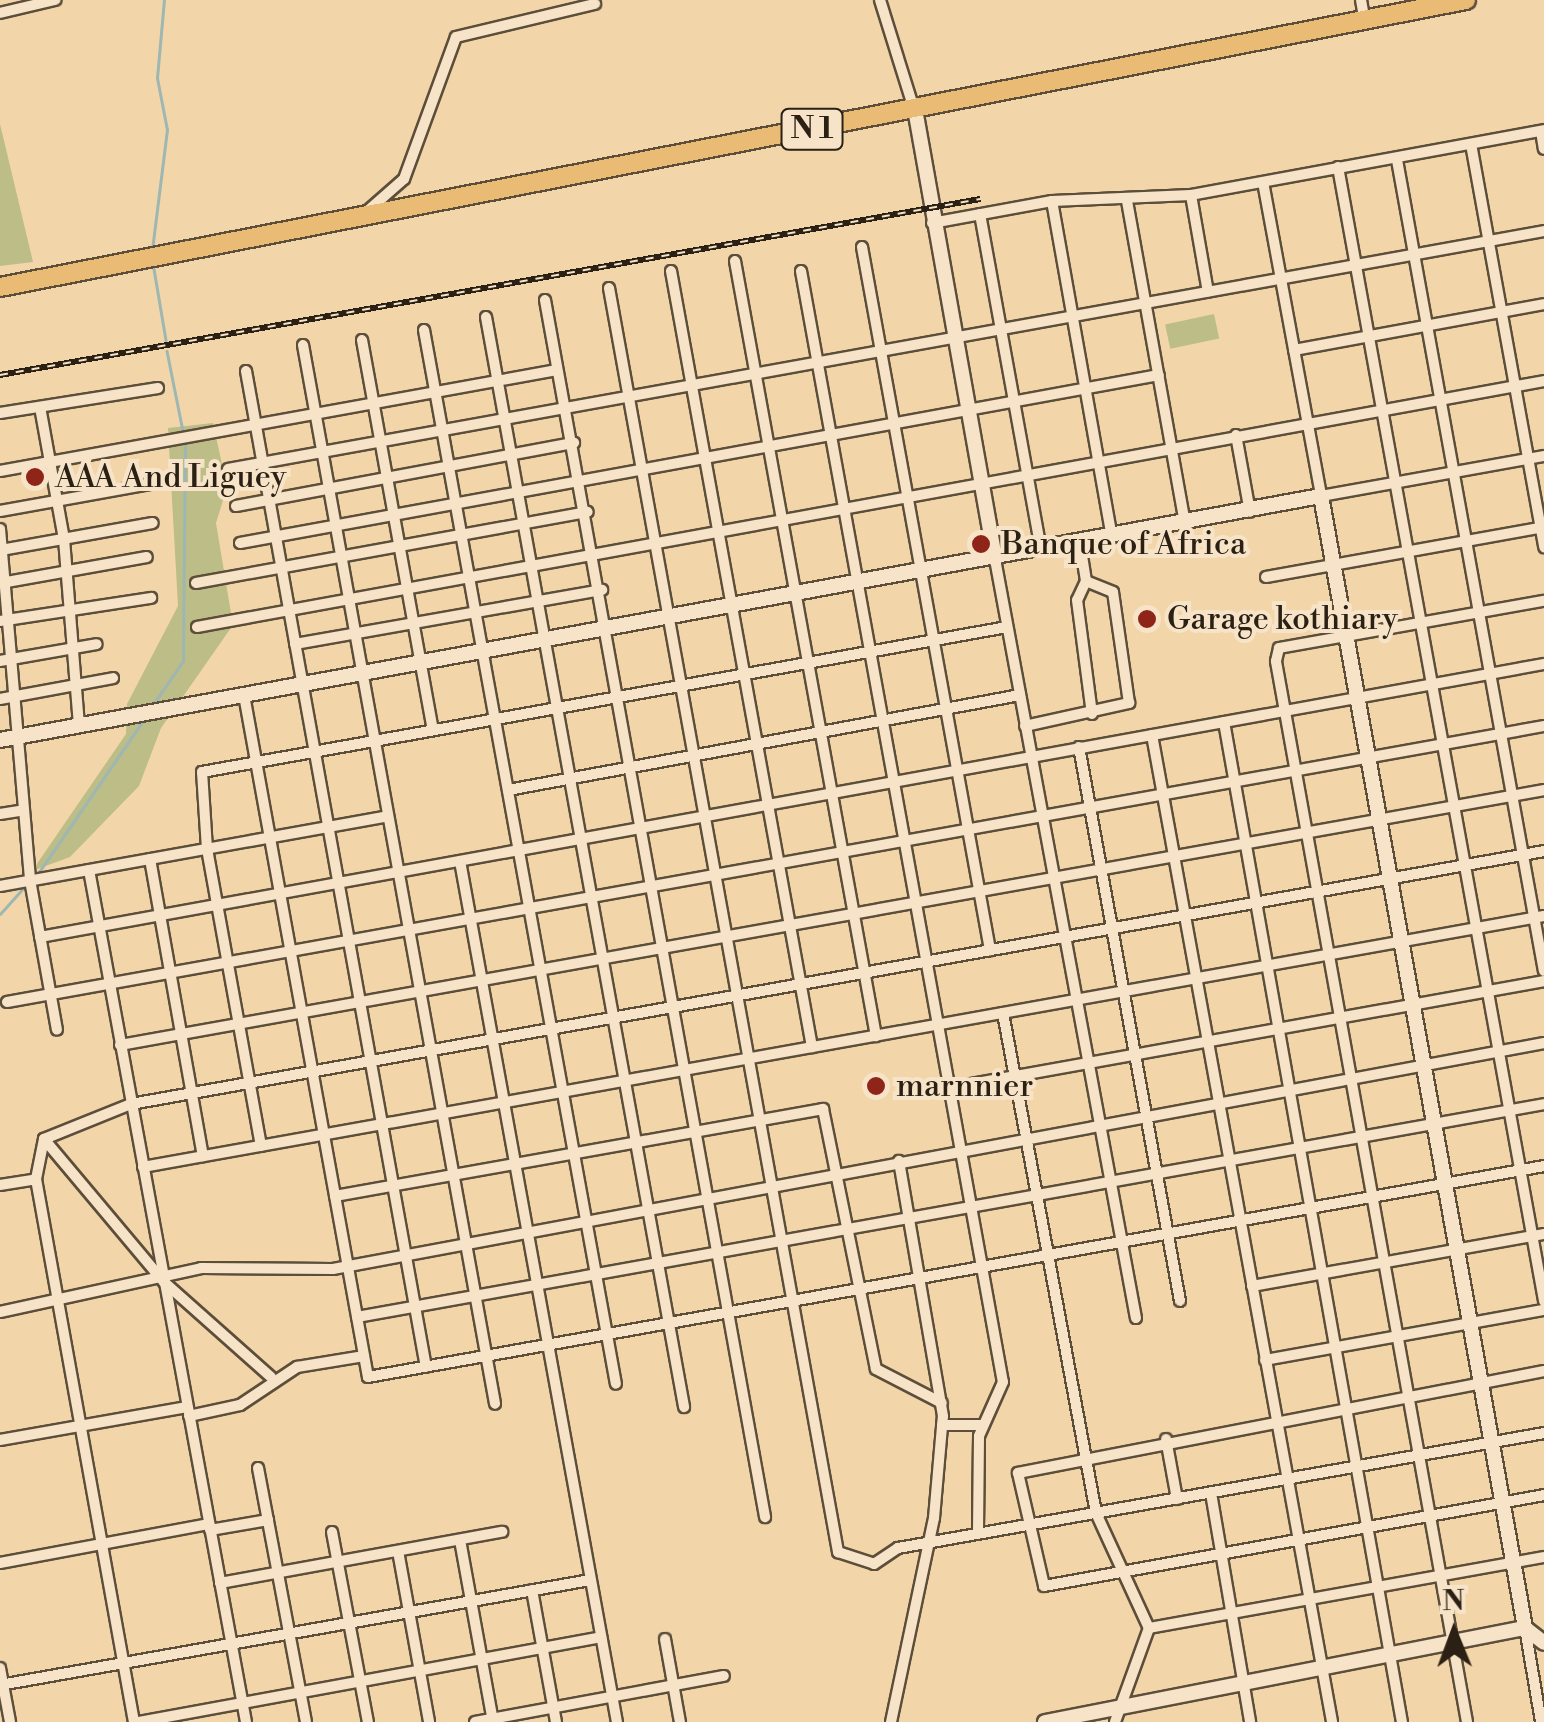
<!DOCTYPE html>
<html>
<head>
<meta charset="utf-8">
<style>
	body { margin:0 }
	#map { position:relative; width:1544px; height:1722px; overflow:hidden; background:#f2d6aa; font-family:"Libre Bodoni",serif }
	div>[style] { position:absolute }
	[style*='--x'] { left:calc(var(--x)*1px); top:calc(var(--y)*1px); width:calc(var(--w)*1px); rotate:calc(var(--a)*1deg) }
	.green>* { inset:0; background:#bcbd87; transform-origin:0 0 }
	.stream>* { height:2.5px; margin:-1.25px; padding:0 1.25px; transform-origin:1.25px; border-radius:1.25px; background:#9eb7b2 }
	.roads { filter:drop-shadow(2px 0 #5d4e3a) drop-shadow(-2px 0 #5d4e3a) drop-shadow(0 2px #5d4e3a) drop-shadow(0 -2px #5d4e3a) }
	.street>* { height:10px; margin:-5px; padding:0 5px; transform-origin:5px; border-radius:5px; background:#f7e4c8 }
	.secondary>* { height:14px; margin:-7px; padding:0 7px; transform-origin:7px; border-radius:7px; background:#f7e4c8 }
	.highway>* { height:18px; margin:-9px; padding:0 9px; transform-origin:9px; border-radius:9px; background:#e9bb75 }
	.rail>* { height:6px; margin-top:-3px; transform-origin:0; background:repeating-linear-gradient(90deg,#f7e4c8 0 8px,#2b2014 0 16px); box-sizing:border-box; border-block:2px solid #2b2014 }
	.dots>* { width:28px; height:28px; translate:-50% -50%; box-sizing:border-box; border:5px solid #f7e4c8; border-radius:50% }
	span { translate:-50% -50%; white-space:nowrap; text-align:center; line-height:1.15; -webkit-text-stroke:8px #f7e4c8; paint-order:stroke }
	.shield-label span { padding:2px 8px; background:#f7e4c8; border:2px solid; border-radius:8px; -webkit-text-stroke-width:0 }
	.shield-label { font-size:30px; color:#2b2014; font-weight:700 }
	.poi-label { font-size:32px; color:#2b2014 }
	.left { translate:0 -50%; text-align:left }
	.north { position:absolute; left:1404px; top:1582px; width:100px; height:100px; -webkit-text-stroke:8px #f7e4c8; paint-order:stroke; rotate:359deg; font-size:28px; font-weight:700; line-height:40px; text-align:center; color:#2b2014 }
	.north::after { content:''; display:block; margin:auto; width:35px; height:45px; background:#2b2014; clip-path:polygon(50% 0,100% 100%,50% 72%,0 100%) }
</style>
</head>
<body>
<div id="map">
	<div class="green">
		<i style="clip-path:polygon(0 124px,33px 262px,0 266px)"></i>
		<i style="left:1214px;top:314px;width:25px;height:50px;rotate:78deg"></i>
		<i style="clip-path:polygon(213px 423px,227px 487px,216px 523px,233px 625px,161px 728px,139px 786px,70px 857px,32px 871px,126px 734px,127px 704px,178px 606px,168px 428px)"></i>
	</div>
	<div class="stream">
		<i style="--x:152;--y:250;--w:121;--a:-82.9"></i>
		<i style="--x:167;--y:130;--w:53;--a:-100.9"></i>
		<i style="--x:157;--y:78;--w:78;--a:-84.9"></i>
		<i style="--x:153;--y:263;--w:78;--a:80.4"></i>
		<i style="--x:167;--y:351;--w:82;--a:78.7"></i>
		<i style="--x:152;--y:706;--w:55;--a:-55.4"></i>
		<i style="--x:183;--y:661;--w:217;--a:-89.5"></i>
		<i style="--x:37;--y:875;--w:187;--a:-55.5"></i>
		<i style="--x:0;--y:914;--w:40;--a:-48"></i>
	</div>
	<div class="roads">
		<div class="street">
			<i style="--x:880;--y:0;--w:114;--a:72.7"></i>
			<i style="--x:1361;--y:0;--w:17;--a:80"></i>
			<i style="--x:0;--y:13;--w:57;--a:-13.3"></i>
			<i style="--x:1541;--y:131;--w:18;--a:81"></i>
			<i style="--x:1471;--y:144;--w:410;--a:79.7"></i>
			<i style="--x:1397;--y:160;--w:824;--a:79.73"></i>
			<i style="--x:1338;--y:167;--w:1153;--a:79.7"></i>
			<i style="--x:1263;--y:182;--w:319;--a:79.5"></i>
			<i style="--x:1321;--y:496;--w:227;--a:-10.2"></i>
			<i style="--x:1191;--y:195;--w:98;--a:80.1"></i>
			<i style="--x:1052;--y:201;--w:342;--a:79.9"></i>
			<i style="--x:1127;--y:201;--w:328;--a:79.8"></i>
			<i style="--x:364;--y:214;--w:53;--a:-41.2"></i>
			<i style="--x:404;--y:179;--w:151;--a:-69.9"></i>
			<i style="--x:456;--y:37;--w:143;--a:-13.4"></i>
			<i style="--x:980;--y:214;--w:341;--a:79.7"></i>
			<i style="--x:932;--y:223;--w:122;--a:-10.4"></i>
			<i style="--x:1052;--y:201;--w:139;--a:-2.5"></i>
			<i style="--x:1191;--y:195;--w:359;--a:-10.4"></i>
			<i style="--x:862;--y:247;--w:715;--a:79.68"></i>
			<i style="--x:735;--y:261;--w:788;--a:79.69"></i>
			<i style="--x:671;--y:271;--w:789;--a:79.7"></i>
			<i style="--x:801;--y:271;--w:1129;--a:79.7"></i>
			<i style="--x:1003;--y:1382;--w:59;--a:114"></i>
			<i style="--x:979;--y:1436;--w:96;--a:90.6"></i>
			<i style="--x:609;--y:288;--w:1285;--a:79.73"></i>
			<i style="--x:838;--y:1552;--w:38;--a:18"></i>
			<i style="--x:874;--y:1564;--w:29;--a:-34"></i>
			<i style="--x:898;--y:1548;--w:656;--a:-10.09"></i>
			<i style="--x:545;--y:300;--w:1237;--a:79.75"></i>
			<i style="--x:486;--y:317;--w:1108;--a:79.7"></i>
			<i style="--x:424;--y:330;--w:1071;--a:79.68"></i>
			<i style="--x:362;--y:340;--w:396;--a:79.7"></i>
			<i style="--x:303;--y:345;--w:1076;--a:79.72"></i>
			<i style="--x:1294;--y:350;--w:254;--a:-10.4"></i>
			<i style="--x:246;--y:371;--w:1012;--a:79.76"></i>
			<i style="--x:40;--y:407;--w:134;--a:79.7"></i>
			<i style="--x:64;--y:539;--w:188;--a:85.4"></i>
			<i style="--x:0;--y:413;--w:160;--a:-9"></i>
			<i style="--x:1236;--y:435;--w:78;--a:79.7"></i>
			<i style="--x:228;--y:469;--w:1337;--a:-10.25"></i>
			<i style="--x:0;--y:471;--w:566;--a:-10.28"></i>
			<i style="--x:236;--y:506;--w:344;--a:-10.6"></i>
			<i style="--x:0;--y:511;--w:169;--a:-10.2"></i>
			<i style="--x:0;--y:529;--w:352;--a:85.1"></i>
			<i style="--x:30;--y:880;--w:152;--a:79.8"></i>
			<i style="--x:240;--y:543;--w:934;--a:-10.36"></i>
			<i style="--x:1080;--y:543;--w:38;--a:81"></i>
			<i style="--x:1086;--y:581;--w:21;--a:115"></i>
			<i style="--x:1077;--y:600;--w:115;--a:82.5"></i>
			<i style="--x:1;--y:550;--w:154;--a:-10.1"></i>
			<i style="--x:995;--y:559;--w:772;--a:79.48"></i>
			<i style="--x:1266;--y:577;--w:282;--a:-10.2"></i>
			<i style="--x:1;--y:583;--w:148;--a:-10.1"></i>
			<i style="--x:196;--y:583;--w:398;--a:-10.3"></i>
			<i style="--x:0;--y:621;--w:153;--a:-8.7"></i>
			<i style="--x:197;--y:627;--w:1369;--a:-10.35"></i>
			<i style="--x:295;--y:644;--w:312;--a:-10"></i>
			<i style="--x:0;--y:661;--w:98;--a:-9.9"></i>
			<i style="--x:244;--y:695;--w:693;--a:79.7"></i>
			<i style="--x:368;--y:1377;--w:1195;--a:-10.17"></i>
			<i style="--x:0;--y:699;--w:115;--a:-10.5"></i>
			<i style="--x:1224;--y:722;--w:1016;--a:79.91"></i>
			<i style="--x:1025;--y:726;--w:107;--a:-12.5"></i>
			<i style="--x:1129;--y:703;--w:112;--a:-98.2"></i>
			<i style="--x:1113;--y:592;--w:29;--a:-158"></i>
			<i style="--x:1152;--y:735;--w:1003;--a:79.66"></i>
			<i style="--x:1079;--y:747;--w:563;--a:79.67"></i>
			<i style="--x:508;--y:790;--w:521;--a:-10.51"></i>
			<i style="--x:0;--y:814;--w:24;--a:-9"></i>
			<i style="--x:150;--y:859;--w:302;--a:79.9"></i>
			<i style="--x:460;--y:861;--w:875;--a:79.67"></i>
			<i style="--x:89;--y:870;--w:866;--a:79.56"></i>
			<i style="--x:0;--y:886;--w:394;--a:-10.2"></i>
			<i style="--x:40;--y:937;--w:1529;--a:-10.29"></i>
			<i style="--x:7;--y:1002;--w:1562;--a:-10.18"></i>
			<i style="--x:1003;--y:1013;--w:509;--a:79.46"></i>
			<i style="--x:1096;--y:1513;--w:127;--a:65.3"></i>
			<i style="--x:1149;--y:1628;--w:100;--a:109.9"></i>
			<i style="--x:120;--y:1045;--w:1447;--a:-10.15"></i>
			<i style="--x:949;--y:1088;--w:605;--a:-10.19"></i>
			<i style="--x:44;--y:1139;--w:187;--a:50"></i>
			<i style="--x:164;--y:1282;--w:143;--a:41.6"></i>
			<i style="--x:261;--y:1146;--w:302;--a:-100.3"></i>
			<i style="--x:207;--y:849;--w:77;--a:-93.7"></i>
			<i style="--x:202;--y:772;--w:818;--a:-10.21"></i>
			<i style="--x:143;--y:1167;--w:1423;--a:-10.16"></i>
			<i style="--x:0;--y:1185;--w:36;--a:-9"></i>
			<i style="--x:335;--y:1196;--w:496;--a:-10.1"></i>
			<i style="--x:823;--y:1109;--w:265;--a:78.5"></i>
			<i style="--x:876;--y:1369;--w:74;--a:27.3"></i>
			<i style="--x:1252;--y:1286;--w:297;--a:-10.1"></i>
			<i style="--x:0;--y:1312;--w:206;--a:-12.3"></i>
			<i style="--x:201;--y:1268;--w:132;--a:0.4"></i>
			<i style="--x:333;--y:1269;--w:1232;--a:-10.57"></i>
			<i style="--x:357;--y:1317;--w:1206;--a:-10.17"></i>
			<i style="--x:1265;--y:1360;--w:283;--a:-10.2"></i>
			<i style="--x:1544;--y:1371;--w:536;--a:169.03"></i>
			<i style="--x:1018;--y:1473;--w:116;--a:77"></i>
			<i style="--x:1044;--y:1586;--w:508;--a:-10.31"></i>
			<i style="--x:189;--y:1416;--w:52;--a:-12.2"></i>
			<i style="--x:240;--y:1405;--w:69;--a:-33.7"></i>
			<i style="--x:297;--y:1367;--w:68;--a:-9.3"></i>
			<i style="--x:942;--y:1425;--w:40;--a:0"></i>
			<i style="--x:1166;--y:1439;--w:61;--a:79.6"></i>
			<i style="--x:0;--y:1440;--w:190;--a:-10"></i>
			<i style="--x:258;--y:1468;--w:258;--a:79.3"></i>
			<i style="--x:1211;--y:1493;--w:232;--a:80.3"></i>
			<i style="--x:210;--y:1530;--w:59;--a:-9.8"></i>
			<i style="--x:332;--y:1532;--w:193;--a:79.3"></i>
			<i style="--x:460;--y:1540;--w:185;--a:79.7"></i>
			<i style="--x:398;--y:1551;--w:174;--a:79.7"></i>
			<i style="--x:0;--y:1563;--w:213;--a:-10.6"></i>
			<i style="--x:220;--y:1583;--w:287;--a:-10.3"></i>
			<i style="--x:532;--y:1590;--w:134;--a:79.7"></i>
			<i style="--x:1149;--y:1628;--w:401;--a:-10.2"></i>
			<i style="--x:1525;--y:1628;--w:95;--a:80.3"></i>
			<i style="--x:665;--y:1639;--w:84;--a:79.8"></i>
			<i style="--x:0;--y:1668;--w:55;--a:79.5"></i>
			<i style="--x:0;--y:1685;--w:599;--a:-10.09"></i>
			<i style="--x:134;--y:1722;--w:552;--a:-100.23"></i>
			<i style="--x:36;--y:1179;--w:41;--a:-78.7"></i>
			<i style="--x:44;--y:1139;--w:94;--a:-21.9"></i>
			<i style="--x:131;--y:1104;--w:1435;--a:-10.15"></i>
			<i style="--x:139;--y:1722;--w:470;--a:-10.4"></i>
			<i style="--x:475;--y:1722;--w:253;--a:-10.5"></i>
			<i style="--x:891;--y:1722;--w:208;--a:-78.1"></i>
			<i style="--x:934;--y:1518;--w:102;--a:-85"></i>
			<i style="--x:943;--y:1416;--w:259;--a:-99.8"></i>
			<i style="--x:1467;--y:1722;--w:1078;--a:-100.21"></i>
			<i style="--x:1276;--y:661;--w:13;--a:-77"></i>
			<i style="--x:1279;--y:648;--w:269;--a:-10.1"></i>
		</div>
		<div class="secondary">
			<i style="--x:915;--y:109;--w:457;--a:79.9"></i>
			<i style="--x:0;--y:740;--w:1343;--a:-10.47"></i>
			<i style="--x:1321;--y:496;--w:1150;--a:79.78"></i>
			<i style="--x:1525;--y:1628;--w:24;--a:38"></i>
			<i style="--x:1045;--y:1722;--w:489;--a:-11.1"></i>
		</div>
		<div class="highway">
			<i style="--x:0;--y:287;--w:1494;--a:-11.08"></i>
		</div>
	</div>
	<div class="rail">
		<i style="--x:0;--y:375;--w:996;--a:-10.18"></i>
	</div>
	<div class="dots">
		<i style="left:35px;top:477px;background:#8f2418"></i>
		<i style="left:981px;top:544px;background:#8f2418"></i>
		<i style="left:1147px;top:619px;background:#8f2418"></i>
		<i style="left:876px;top:1086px;background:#8f2418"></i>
	</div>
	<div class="shield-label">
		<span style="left:812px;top:129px">N 1</span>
	</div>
	<div class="poi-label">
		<span class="left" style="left:55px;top:477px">AAA And Liguey</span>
		<span class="left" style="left:1001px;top:544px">Banque of Africa</span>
		<span class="left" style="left:1167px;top:619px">Garage kothiary</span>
		<span class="left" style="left:896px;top:1086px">marnnier</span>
	</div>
	<div class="north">N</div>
</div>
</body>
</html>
